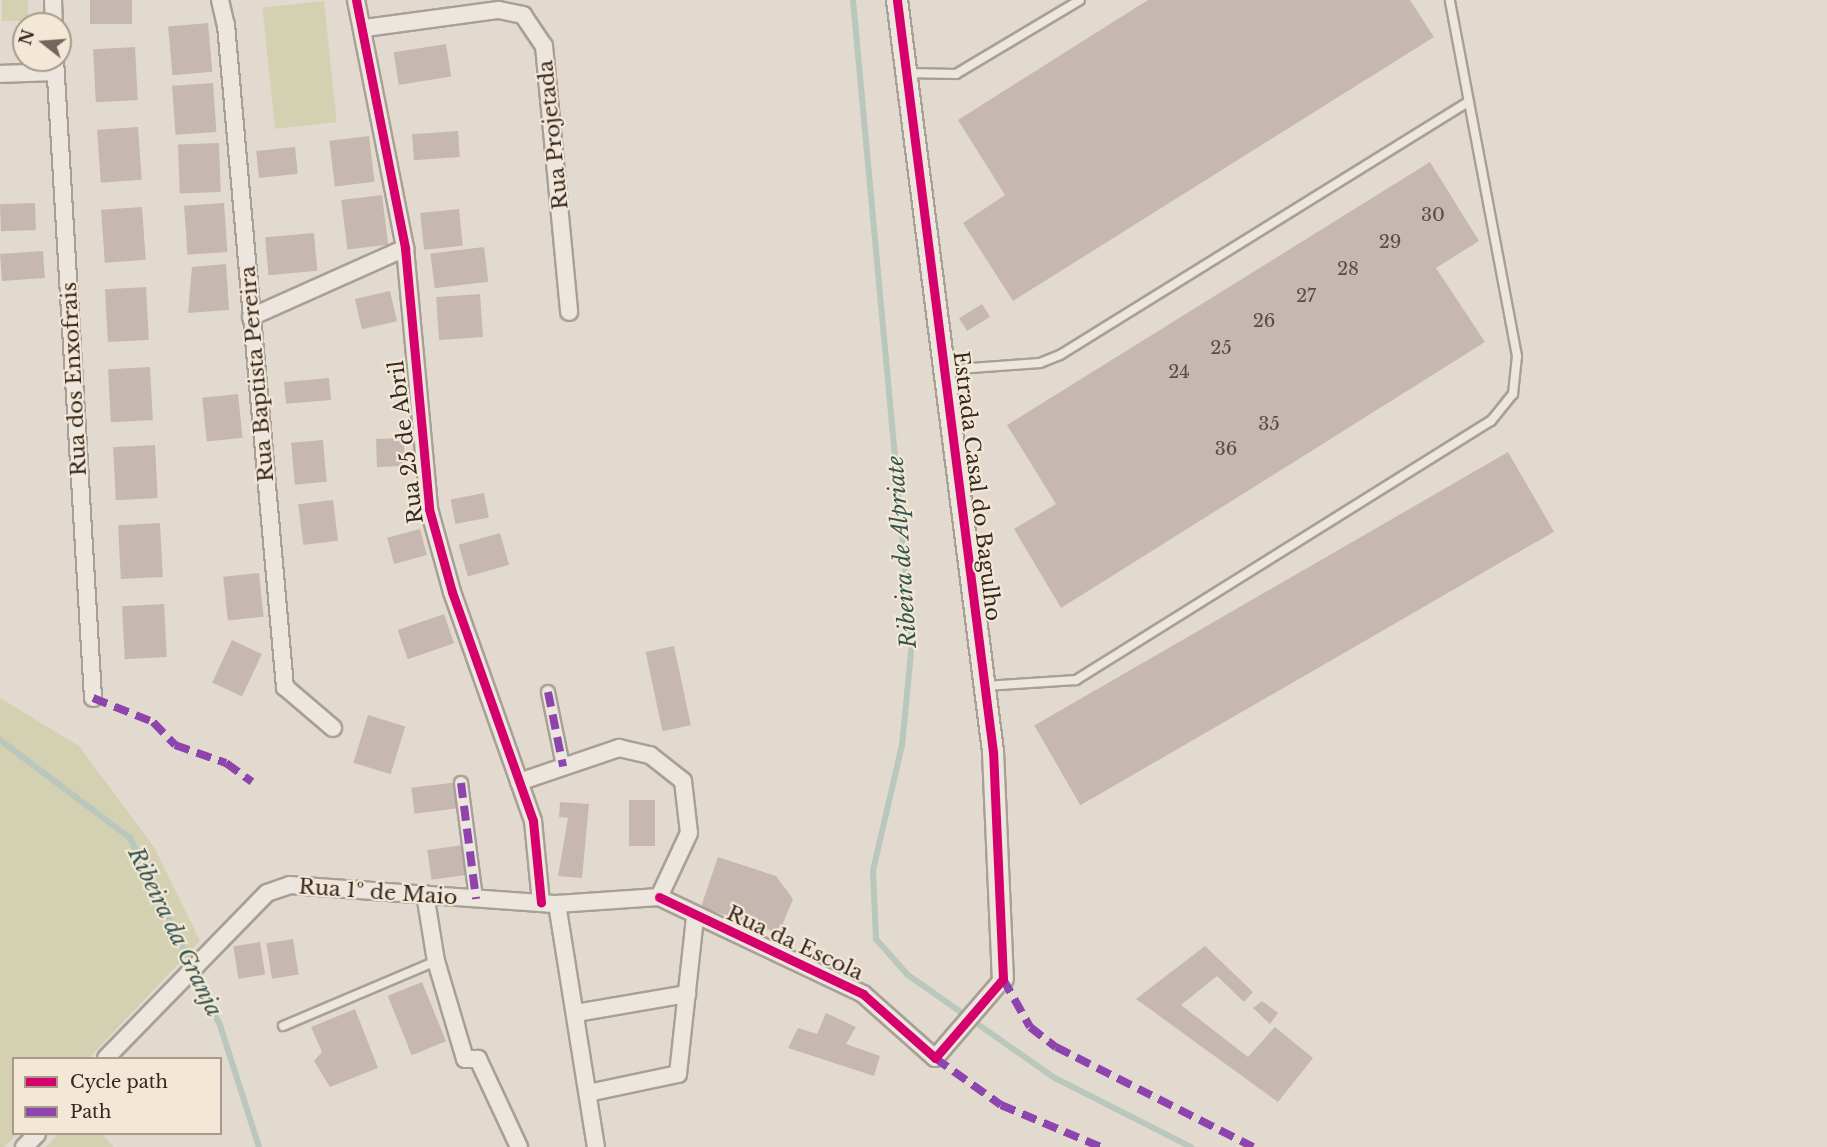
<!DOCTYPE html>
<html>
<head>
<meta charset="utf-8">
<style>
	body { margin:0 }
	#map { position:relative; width:1827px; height:1147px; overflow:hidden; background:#e3dacf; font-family:"Libre Baskerville",serif }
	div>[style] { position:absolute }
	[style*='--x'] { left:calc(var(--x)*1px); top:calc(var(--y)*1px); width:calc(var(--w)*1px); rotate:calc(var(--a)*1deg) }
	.green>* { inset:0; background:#d4d0b2; transform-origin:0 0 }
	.stream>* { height:6px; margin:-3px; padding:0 3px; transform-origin:3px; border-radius:3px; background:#b9c7bd }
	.building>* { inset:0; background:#c6b8b0; transform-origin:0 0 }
	.roads { filter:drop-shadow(2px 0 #a8a097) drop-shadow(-2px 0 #a8a097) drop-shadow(0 2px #a8a097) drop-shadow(0 -2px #a8a097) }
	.service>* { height:8px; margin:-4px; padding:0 4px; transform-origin:4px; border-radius:4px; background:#ece6df }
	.pedestrian>* { height:12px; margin:-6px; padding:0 6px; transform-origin:6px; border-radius:6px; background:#ece6df }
	.minor>* { height:16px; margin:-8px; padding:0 8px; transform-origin:8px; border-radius:8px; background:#ece6df }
	.tertiary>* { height:20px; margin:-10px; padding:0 10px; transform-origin:10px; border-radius:10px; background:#ece6df }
	.quiet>* { height:8px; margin-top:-4px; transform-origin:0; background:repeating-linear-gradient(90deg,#8e44ad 0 15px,transparent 0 23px) }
	.cycleway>* { height:9px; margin:-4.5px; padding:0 4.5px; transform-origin:4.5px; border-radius:4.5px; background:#d6006c }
	span { translate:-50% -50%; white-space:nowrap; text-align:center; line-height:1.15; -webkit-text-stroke:4.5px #f3e7d6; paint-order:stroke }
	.number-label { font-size:18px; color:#5a4c44 }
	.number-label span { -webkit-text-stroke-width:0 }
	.street-label { font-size:21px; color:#362820 }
	.water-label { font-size:22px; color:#30554e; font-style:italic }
	.legend { position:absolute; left:12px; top:1057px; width:210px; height:78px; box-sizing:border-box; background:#f3e7d6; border:2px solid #a79b8d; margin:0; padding:8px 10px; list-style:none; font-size:18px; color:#362820 }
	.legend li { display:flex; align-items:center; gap:12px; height:30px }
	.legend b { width:30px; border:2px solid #a79b8d }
	.north { position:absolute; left:12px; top:12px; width:60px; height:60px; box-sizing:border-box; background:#f3e7d6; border:2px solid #a79b8d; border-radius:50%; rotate:287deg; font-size:16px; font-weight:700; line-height:24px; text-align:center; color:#362820 }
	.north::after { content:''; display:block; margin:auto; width:21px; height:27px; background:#73665d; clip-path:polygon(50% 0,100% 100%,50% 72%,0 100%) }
</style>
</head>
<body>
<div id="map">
	<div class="green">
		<i style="left:2px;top:0;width:26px;height:21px"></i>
		<i style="left:324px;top:1px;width:122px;height:62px;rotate:84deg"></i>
		<i style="clip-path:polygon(0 698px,79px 746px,154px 847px,200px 941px,89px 1058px,14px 1058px,14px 1134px,17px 1134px,4px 1147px,0 1147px)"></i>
		<i style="clip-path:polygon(58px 1134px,102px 1134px,114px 1147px,46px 1147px)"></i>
	</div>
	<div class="stream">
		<i style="--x:853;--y:0;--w:645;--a:84.75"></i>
		<i style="--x:912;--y:642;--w:103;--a:95.5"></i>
		<i style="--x:902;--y:745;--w:129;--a:103"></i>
		<i style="--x:873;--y:871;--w:68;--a:87.5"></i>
		<i style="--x:876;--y:939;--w:48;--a:48.4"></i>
		<i style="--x:908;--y:975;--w:177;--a:35.1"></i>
		<i style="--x:1053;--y:1077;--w:155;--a:26.9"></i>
		<i style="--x:0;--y:740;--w:163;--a:37"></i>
		<i style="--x:130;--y:838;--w:208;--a:64.3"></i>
		<i style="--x:220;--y:1025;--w:128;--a:72.3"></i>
	</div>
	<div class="building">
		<i style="left:90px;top:0;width:42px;height:24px"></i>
		<i style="clip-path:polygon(1148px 0,1410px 0,1434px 37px,1013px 301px,963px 223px,1005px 195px,958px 120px)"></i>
		<i style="left:208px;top:23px;width:49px;height:40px;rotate:85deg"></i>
		<i style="left:446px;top:44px;width:33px;height:53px;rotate:81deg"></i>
		<i style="left:135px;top:47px;width:53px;height:42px;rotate:87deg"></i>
		<i style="left:213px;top:83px;width:49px;height:41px;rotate:86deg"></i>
		<i style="left:138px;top:127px;width:53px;height:41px;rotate:86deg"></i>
		<i style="left:458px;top:131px;width:26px;height:46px;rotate:86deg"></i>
		<i style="left:369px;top:136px;width:46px;height:40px;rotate:83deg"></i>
		<i style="left:219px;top:143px;width:49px;height:41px;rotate:88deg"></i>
		<i style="left:295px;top:147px;width:27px;height:39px;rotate:84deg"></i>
		<i style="clip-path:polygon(1430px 162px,1479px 241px,1436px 268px,1485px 342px,1061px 608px,1014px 529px,1056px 504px,1007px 425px)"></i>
		<i style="left:382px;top:195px;width:50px;height:41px;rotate:83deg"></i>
		<i style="left:35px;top:203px;width:27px;height:35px;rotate:88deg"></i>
		<i style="left:224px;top:203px;width:49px;height:40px;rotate:86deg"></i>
		<i style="left:142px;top:207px;width:53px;height:41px;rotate:86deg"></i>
		<i style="left:459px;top:209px;width:37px;height:39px;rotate:84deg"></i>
		<i style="left:314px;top:233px;width:38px;height:49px;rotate:85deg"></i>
		<i style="left:484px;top:247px;width:35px;height:54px;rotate:83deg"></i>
		<i style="left:43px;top:251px;width:27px;height:43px;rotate:86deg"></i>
		<i style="clip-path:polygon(226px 264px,229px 310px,188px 313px,192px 267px)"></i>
		<i style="left:146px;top:287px;width:53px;height:41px;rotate:87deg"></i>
		<i style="left:390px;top:291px;width:31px;height:36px;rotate:77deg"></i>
		<i style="left:480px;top:294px;width:43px;height:44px;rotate:86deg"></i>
		<i style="left:982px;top:304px;width:15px;height:27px;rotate:58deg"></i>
		<i style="left:150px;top:367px;width:53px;height:42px;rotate:87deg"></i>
		<i style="left:329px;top:378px;width:22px;height:45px;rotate:85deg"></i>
		<i style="left:238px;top:394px;width:44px;height:36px;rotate:84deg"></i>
		<i style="left:404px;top:438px;width:28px;height:28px;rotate:88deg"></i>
		<i style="left:323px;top:440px;width:42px;height:32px;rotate:85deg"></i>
		<i style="left:155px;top:445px;width:53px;height:42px;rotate:87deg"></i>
		<i style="left:1508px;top:452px;width:92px;height:547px;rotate:60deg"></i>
		<i style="left:484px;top:493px;width:25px;height:34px;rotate:79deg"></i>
		<i style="left:333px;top:500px;width:41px;height:35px;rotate:83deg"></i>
		<i style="left:160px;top:523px;width:54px;height:42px;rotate:87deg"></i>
		<i style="left:420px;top:529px;width:27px;height:34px;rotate:75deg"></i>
		<i style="left:500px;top:533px;width:33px;height:43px;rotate:74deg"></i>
		<i style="left:259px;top:573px;width:44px;height:36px;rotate:84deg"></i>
		<i style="left:164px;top:604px;width:53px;height:42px;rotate:87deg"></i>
		<i style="left:444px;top:614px;width:31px;height:49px;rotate:71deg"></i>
		<i style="left:232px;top:640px;width:33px;height:47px;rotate:25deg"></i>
		<i style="left:674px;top:646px;width:81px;height:29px;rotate:78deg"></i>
		<i style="left:368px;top:715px;width:39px;height:50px;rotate:17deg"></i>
		<i style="left:459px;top:782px;width:26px;height:48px;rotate:83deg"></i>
		<i style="left:629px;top:800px;width:26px;height:46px"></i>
		<i style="clip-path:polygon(560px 802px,589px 804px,582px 878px,558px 876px,568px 818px,559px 817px)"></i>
		<i style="left:463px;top:845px;width:30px;height:36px;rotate:82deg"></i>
		<i style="clip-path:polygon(718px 857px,776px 876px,793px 899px,779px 933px,701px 907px)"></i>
		<i style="left:293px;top:939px;width:36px;height:27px;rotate:81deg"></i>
		<i style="left:260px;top:942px;width:33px;height:27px;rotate:81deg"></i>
		<i style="clip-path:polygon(1205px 946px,1253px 992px,1244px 1002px,1217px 976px,1181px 1005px,1248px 1057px,1275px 1027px,1313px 1058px,1278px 1102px,1136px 999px)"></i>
		<i style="left:422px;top:982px;width:64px;height:37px;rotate:68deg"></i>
		<i style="clip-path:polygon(1262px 1001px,1278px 1013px,1270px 1024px,1253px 1008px)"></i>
		<i style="clip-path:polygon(355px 1009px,378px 1068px,330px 1087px,314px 1061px,322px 1052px,311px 1027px)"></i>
		<i style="clip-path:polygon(826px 1013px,856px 1027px,846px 1044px,880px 1056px,874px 1076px,788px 1048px,798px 1028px,817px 1034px)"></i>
	</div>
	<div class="roads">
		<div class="service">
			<i style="--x:907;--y:73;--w:49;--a:1.2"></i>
			<i style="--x:956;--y:74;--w:144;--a:-30.8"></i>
			<i style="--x:944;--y:370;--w:96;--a:-4.2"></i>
			<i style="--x:1040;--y:363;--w:22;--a:-22"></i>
			<i style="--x:1060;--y:355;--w:481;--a:-31.8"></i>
			<i style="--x:985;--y:686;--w:91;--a:-3.8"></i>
			<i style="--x:1076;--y:680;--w:489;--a:-32"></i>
			<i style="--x:1491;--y:421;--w:35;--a:-51"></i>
			<i style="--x:1513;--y:394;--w:38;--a:-84"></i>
			<i style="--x:1517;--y:356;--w:362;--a:-100.7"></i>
			<i style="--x:283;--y:1026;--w:166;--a:-23"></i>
		</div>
		<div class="pedestrian">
			<i style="--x:548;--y:692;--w:76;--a:78.5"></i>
			<i style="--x:461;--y:783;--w:117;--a:82.6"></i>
		</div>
		<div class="minor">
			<i style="--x:53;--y:0;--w:24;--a:88"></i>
			<i style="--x:220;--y:0;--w:26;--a:77"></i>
			<i style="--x:226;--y:25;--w:665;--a:84.91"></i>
			<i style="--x:285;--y:687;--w:63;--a:40.5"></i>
			<i style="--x:356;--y:0;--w:253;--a:78.8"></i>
			<i style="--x:405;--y:248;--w:262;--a:84.7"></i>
			<i style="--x:429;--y:509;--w:86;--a:74.5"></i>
			<i style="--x:452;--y:592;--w:243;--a:70.5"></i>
			<i style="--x:533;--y:821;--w:82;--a:84.4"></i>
			<i style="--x:365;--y:28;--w:135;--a:-7.7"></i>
			<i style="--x:499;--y:10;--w:25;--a:12"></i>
			<i style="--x:523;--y:15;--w:37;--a:56"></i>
			<i style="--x:544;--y:46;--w:267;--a:84.6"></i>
			<i style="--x:55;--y:60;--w:639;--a:86.59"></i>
			<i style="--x:0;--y:74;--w:56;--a:-2"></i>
			<i style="--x:251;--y:317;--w:169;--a:-24.1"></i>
			<i style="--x:519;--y:782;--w:106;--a:-18.8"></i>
			<i style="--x:619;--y:748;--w:32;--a:13"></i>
			<i style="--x:650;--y:755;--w:42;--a:38.2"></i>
			<i style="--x:683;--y:781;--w:52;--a:83.4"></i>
			<i style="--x:689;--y:833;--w:71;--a:115.1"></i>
			<i style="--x:425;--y:894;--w:68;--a:80.7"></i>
			<i style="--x:436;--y:961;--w:102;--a:73.5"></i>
			<i style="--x:465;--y:1059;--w:13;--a:0"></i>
			<i style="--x:478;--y:1059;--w:97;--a:65"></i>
			<i style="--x:659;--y:897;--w:226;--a:25.4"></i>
			<i style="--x:863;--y:994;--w:96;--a:41.6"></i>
			<i style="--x:935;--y:1058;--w:104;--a:-49.3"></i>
			<i style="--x:557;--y:904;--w:246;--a:80.9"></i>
			<i style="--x:576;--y:1013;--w:113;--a:-9.7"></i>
			<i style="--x:106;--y:1058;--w:231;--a:-45.7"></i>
			<i style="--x:267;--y:893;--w:24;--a:-19"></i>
			<i style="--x:290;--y:885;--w:268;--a:4.1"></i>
			<i style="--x:557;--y:904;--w:102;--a:-3.9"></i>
			<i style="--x:588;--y:1093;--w:92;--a:-11.9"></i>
			<i style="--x:678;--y:1074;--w:158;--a:-83.8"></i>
			<i style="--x:24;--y:1147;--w:18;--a:-45"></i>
		</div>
		<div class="tertiary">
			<i style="--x:897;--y:0;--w:758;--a:82.72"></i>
			<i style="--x:993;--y:752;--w:227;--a:87.5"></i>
		</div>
	</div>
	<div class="quiet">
		<i style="--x:548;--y:692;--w:76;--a:78.5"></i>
		<i style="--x:93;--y:698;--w:65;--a:21.8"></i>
		<i style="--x:153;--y:722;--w:32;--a:46"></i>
		<i style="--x:175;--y:745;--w:54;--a:19.4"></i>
		<i style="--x:226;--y:763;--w:32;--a:36"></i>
		<i style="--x:461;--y:783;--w:117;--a:82.6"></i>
		<i style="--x:1003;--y:979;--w:55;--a:60.6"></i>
		<i style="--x:1030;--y:1027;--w:33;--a:38"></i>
		<i style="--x:1056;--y:1047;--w:221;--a:26.9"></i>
		<i style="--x:935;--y:1058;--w:81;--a:35.5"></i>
		<i style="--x:1001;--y:1105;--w:108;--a:22.8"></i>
	</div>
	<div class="cycleway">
		<i style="--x:356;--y:0;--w:253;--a:78.8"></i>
		<i style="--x:405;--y:248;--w:262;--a:84.7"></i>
		<i style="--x:429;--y:509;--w:86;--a:74.5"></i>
		<i style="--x:452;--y:592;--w:243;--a:70.5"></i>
		<i style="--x:533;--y:821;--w:82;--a:84.4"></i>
		<i style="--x:659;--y:897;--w:226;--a:25.4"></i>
		<i style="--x:863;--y:994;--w:96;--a:41.6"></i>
		<i style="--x:935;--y:1058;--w:104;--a:-49.3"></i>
		<i style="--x:1003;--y:979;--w:227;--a:-92.5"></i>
		<i style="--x:993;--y:752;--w:758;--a:-97.28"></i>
	</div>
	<div class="number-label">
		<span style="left:1433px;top:215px">30</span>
		<span style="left:1390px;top:242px">29</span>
		<span style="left:1348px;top:269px">28</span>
		<span style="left:1306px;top:296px">27</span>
		<span style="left:1264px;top:321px">26</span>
		<span style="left:1221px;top:348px">25</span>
		<span style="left:1179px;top:372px">24</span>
		<span style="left:1269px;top:424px">35</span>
		<span style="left:1226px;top:449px">36</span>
	</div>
	<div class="street-label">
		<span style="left:553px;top:135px;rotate:-96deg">Rua Projetada</span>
		<span style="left:257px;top:374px;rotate:-95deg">Rua Baptista Pereira</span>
		<span style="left:74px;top:379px;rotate:-93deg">Rua dos Enxofrais</span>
		<span style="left:406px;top:442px;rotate:-97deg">Rua 25 de Abril</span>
		<span style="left:977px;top:486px;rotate:83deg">Estrada Casal do Bagulho</span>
		<span style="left:378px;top:892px;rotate:4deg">Rua 1º de Maio</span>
		<span style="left:795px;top:943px;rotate:25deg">Rua da Escola</span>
	</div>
	<div class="water-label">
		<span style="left:902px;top:552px;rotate:-94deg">Ribeira de Alpriate</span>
		<span style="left:175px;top:932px;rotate:64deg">Ribeira da Granja</span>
	</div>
	<ul class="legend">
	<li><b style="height:8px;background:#d6006c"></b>Cycle path</li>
	<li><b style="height:8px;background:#8e44ad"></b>Path</li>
	</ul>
	<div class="north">N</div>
</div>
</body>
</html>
